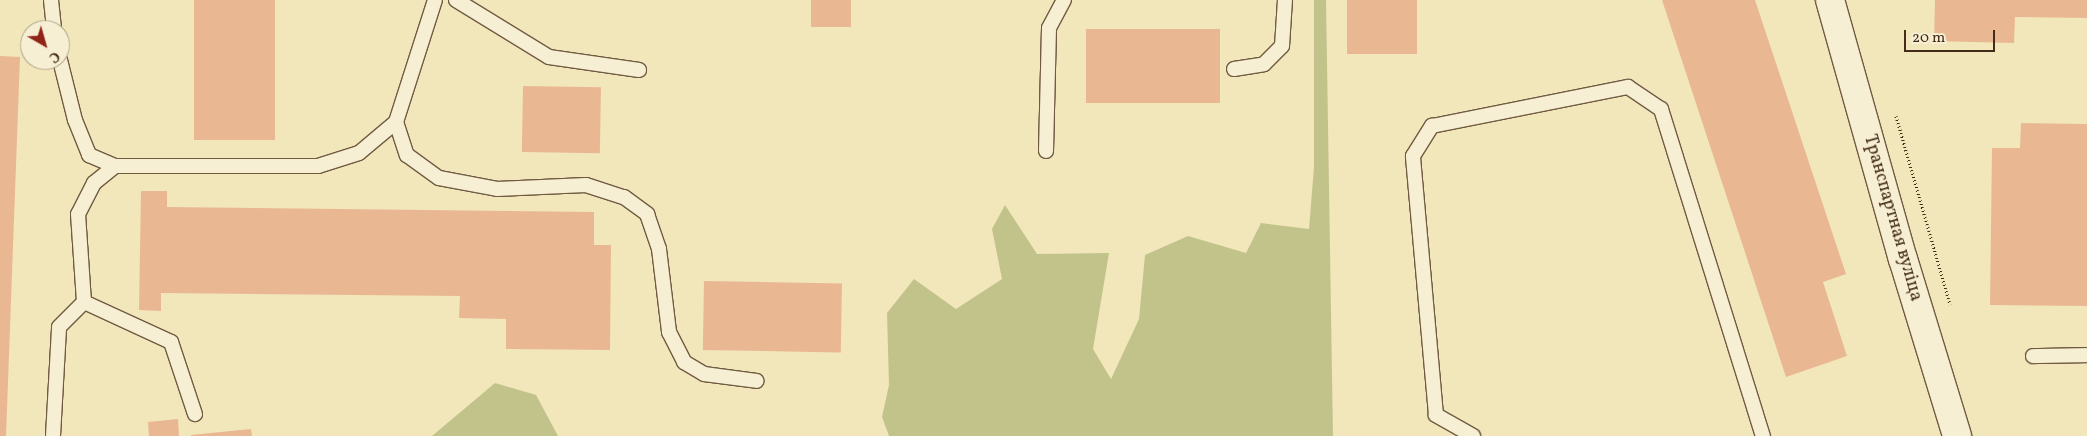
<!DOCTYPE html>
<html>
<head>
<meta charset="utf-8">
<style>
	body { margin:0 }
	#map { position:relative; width:2087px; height:436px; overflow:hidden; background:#f2e6bb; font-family:Vollkorn,serif }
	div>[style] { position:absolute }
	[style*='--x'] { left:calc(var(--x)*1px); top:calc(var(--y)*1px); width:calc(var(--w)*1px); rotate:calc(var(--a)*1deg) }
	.green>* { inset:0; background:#c2c38b }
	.building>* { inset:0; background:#e9b893; transform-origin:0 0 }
	.path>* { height:3px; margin-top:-1.5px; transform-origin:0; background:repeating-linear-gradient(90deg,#442d18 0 1px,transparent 0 3.5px) }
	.roads { filter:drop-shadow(1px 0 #705b41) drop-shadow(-1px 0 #705b41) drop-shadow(0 1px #705b41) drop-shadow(0 -1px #705b41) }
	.lane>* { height:14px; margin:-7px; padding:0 7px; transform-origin:7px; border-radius:7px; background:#f7efd3 }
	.secondary>* { height:28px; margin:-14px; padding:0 14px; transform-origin:14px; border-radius:14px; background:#f7efd3 }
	span { translate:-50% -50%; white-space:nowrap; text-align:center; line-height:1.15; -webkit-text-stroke:4.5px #f7efd3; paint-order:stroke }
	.street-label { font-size:18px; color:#442d18 }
	.north { position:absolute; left:20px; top:20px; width:50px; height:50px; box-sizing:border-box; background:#f7efd3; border:1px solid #afa188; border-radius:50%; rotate:142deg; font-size:14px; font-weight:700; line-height:20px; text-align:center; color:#442d18 }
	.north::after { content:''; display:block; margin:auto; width:18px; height:22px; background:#8f2418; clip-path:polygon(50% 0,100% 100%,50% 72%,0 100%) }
	.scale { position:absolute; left:1904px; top:30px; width:91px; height:22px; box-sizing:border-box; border:2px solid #442d18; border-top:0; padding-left:6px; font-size:15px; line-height:18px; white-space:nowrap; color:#442d18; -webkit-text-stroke:4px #f7efd3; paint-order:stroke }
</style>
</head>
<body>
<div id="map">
	<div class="green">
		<i style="clip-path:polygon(1314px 0,1326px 0,1333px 436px,889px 436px,882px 417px,889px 385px,887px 313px,914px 279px,956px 309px,1002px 279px,992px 229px,1005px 205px,1037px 254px,1109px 253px,1093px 349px,1111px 379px,1139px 319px,1145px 255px,1188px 236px,1246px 253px,1261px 223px,1309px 229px,1314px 167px)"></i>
		<i style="clip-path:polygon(495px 383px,536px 395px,558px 436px,432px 436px)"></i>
	</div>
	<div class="building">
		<i style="left:194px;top:0;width:81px;height:140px"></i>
		<i style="left:811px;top:0;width:40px;height:27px"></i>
		<i style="left:1347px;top:0;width:70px;height:54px"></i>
		<i style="clip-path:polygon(1662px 0,1755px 0,1846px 274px,1823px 282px,1847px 356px,1786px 377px)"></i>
		<i style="clip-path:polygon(1935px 0,2087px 0,2087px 18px,2015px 17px,2014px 43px,1934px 41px)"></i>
		<i style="left:1220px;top:29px;width:74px;height:134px;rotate:90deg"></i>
		<i style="clip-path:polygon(0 56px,20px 57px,6px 436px,0 436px)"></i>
		<i style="left:523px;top:86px;width:78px;height:66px;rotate:1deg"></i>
		<i style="clip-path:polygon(2021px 123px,2087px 124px,2087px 306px,1990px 305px,1992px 148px,2020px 148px)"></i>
		<i style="clip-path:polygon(141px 191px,167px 191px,167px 207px,594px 212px,594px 245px,611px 245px,610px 350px,506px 349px,506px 319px,459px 318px,460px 296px,161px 293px,161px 311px,139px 310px)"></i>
		<i style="left:704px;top:281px;width:138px;height:69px;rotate:1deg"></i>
		<i style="clip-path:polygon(178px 419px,179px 436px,149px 436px,148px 422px)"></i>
		<i style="clip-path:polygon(251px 429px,252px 436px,191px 436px,191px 435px)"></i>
	</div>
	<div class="path">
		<i style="--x:1896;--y:116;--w:196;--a:74"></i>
	</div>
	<div class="roads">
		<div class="lane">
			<i style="--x:51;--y:0;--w:30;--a:84"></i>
			<i style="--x:456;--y:0;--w:109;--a:31.5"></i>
			<i style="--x:549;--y:57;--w:91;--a:8.2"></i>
			<i style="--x:60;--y:60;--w:62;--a:76"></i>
			<i style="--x:75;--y:120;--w:38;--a:68"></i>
			<i style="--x:89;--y:155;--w:28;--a:23"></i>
			<i style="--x:115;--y:166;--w:203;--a:0"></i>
			<i style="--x:318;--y:166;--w:43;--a:-17.6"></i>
			<i style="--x:359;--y:153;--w:48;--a:-40"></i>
			<i style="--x:396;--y:122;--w:128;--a:-72.3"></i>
			<i style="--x:1234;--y:69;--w:30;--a:-9"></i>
			<i style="--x:1264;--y:64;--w:25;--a:-45"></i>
			<i style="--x:1282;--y:46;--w:46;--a:-86.3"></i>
			<i style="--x:396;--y:122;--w:35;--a:72"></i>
			<i style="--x:407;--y:155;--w:39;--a:36"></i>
			<i style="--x:439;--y:178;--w:59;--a:10.7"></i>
			<i style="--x:497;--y:189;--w:89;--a:-2.6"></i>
			<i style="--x:586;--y:185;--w:40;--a:18"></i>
			<i style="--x:624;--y:197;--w:29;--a:36"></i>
			<i style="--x:647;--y:214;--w:37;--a:71"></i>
			<i style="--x:659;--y:249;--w:84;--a:83.1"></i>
			<i style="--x:669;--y:332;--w:34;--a:63"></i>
			<i style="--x:684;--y:362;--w:23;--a:31"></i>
			<i style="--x:704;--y:374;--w:53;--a:7.5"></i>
			<i style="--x:1046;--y:151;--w:123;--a:-88.6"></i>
			<i style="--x:1049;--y:28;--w:32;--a:-62"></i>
			<i style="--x:115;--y:166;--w:27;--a:141"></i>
			<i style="--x:94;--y:183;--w:35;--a:117"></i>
			<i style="--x:78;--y:214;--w:88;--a:86.1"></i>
			<i style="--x:84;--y:302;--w:96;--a:24.7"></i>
			<i style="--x:171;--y:342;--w:76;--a:71.6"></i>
			<i style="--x:2033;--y:356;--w:54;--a:-1.1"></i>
			<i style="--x:53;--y:436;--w:109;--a:-86.8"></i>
			<i style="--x:59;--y:327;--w:35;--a:-45"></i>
			<i style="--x:1473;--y:436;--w:43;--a:-150.4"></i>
			<i style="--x:1436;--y:415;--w:260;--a:-95.1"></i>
			<i style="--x:1413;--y:156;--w:36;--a:-58"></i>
			<i style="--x:1432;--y:126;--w:200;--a:-11.3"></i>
			<i style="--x:1628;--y:87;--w:40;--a:34"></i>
			<i style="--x:1661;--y:109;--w:343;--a:72.7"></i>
		</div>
		<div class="secondary">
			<i style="--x:1830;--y:0;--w:269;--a:74.3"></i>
			<i style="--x:1903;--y:259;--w:185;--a:73"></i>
		</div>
	</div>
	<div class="street-label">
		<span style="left:1892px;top:218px;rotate:74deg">Транспартная вуліца</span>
	</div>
	<div class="north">С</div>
	<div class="scale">20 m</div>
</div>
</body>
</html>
